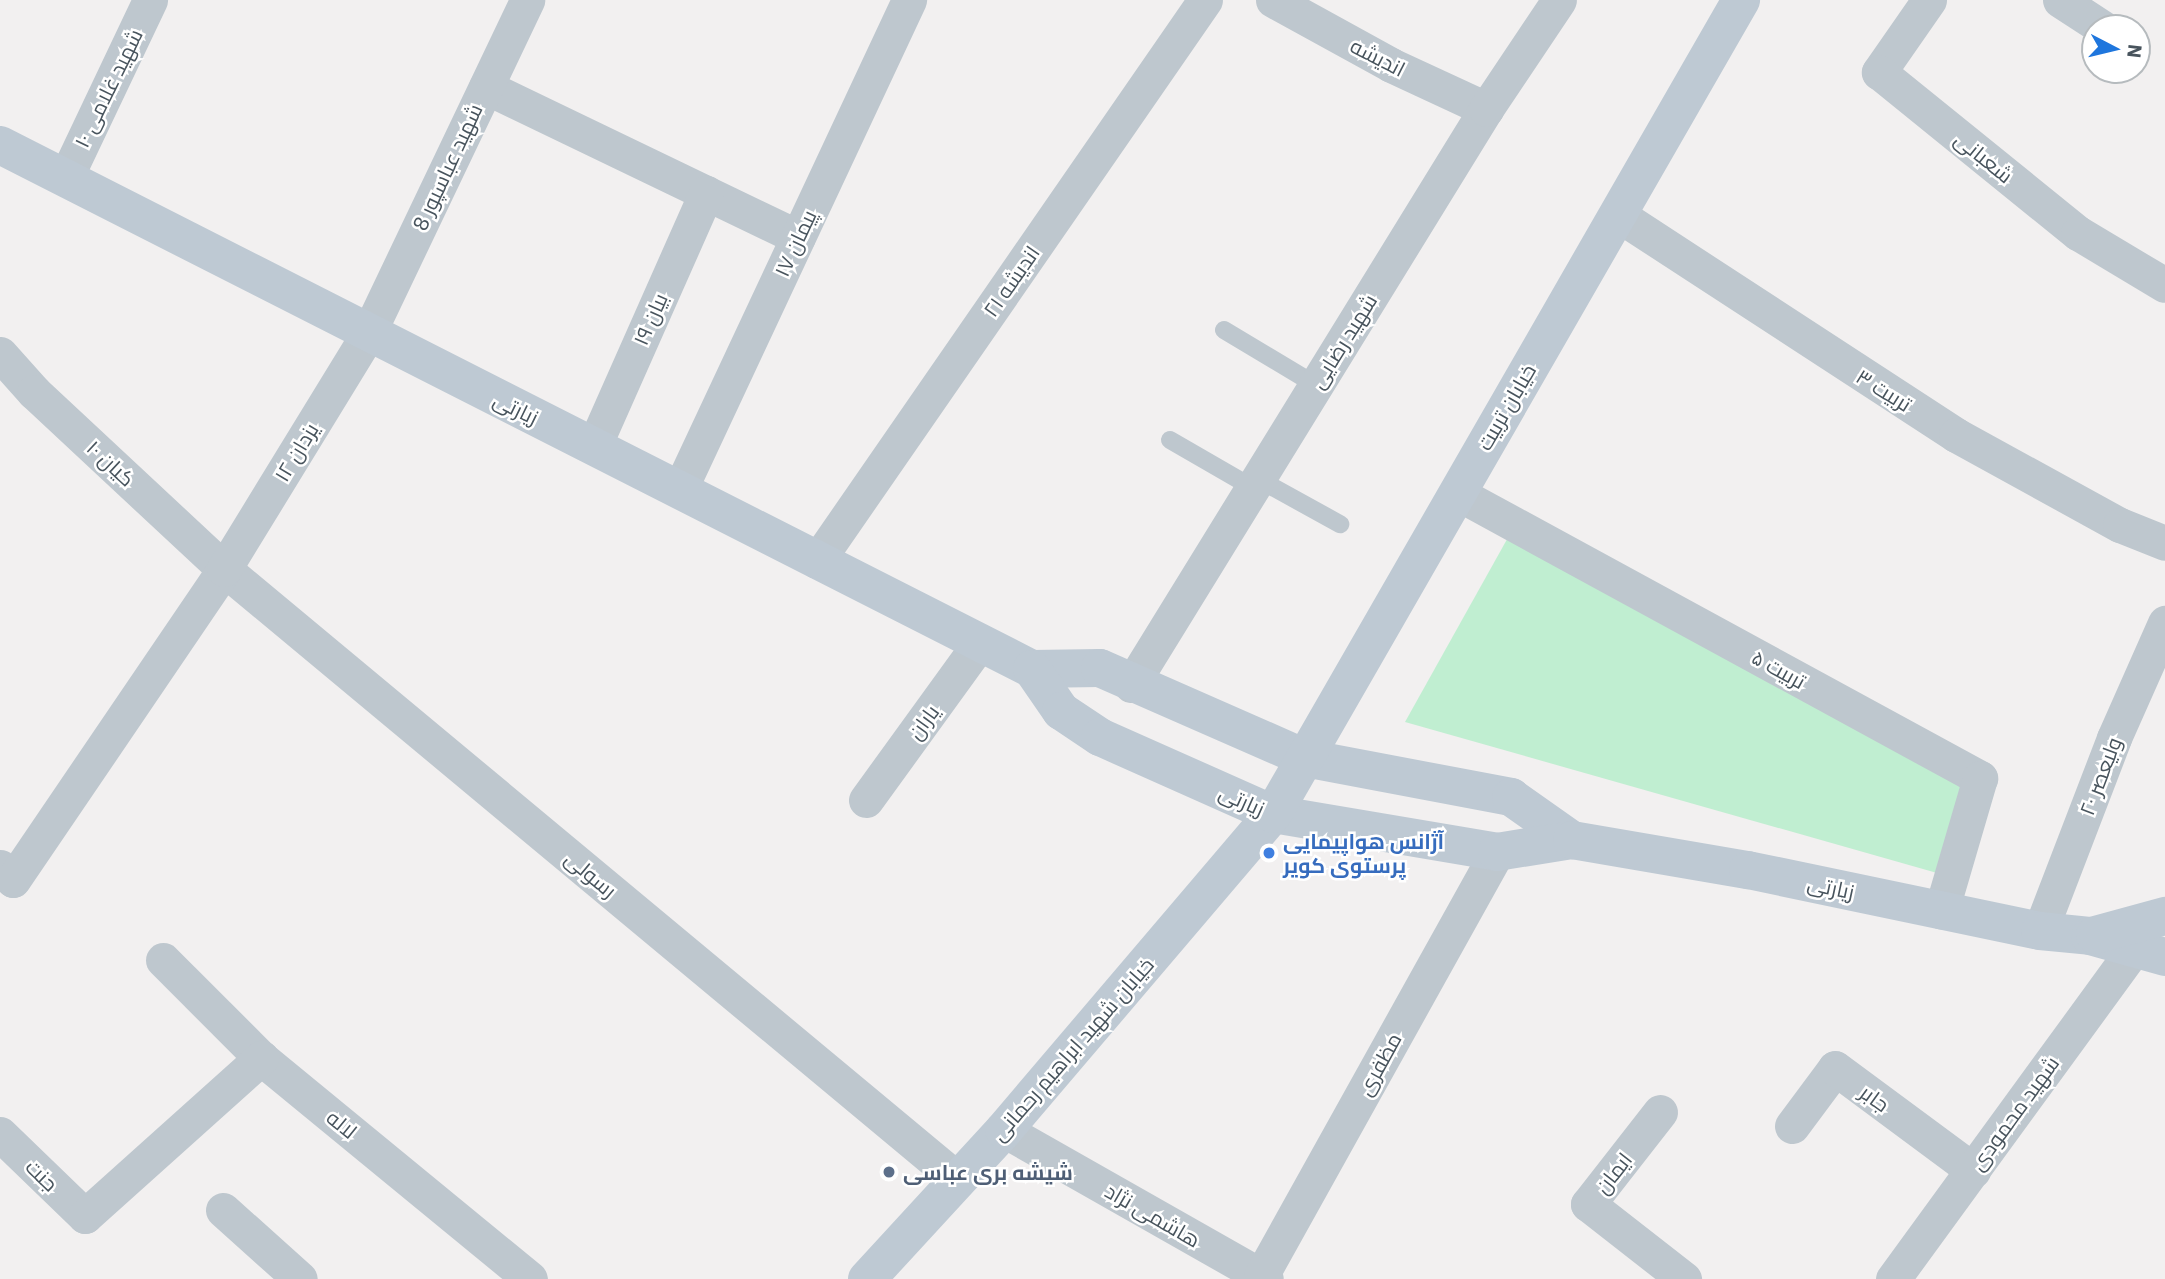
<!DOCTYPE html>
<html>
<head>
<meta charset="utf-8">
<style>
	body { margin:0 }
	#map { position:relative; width:2165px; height:1279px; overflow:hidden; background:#f2f0f0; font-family:"IBM Plex Sans",Cairo,sans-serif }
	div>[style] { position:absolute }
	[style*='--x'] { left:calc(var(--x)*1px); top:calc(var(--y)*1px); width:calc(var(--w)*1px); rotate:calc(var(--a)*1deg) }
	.green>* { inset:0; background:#c0eed1 }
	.lane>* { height:18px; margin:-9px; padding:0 9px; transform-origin:9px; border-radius:9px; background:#bec7ce }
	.street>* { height:35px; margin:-17.5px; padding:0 17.5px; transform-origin:17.5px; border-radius:17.5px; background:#bec7ce }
	.secondary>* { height:38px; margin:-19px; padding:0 19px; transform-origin:19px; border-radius:19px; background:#bec9d3 }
	.dots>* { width:19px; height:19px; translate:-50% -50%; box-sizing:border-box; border:4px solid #fff; border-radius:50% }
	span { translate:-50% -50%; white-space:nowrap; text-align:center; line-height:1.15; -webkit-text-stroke:5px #fff; paint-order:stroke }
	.street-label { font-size:21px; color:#48545d }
	.shop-label { font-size:21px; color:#366cbe; font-weight:700 }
	.left { translate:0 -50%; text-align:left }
	.service-label { font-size:21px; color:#4e5e75; font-weight:700 }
	.north { position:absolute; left:2081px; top:14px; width:70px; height:70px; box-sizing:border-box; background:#fff; border:2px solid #b6bbbe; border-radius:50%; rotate:97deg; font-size:19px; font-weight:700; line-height:28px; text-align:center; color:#48545d }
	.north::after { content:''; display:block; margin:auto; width:24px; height:32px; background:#1f76dd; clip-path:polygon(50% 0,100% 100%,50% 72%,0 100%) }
</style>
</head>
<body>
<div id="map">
	<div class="green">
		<i style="clip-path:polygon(1515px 525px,1965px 770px,1937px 873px,1405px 722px)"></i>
	</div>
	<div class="lane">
		<i style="--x:1224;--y:330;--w:107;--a:30.9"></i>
		<i style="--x:1170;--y:440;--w:96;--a:30"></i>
		<i style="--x:1258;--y:479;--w:94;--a:28.8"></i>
	</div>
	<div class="street">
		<i style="--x:1273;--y:0;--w:135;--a:28.8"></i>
		<i style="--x:1391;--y:65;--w:105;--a:24.9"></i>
		<i style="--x:1929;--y:0;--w:88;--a:124.8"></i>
		<i style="--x:1879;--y:72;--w:256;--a:39"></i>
		<i style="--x:2078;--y:233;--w:101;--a:30.9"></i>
		<i style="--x:2060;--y:0;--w:51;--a:33.1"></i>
		<i style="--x:486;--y:87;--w:346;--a:25.7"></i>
		<i style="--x:66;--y:177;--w:196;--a:-64.6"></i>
		<i style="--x:1617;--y:214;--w:405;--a:33.1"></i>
		<i style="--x:1956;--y:435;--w:187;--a:28.8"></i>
		<i style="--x:2120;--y:525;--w:48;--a:21.8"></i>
		<i style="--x:0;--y:354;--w:51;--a:48.2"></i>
		<i style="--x:34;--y:392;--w:260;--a:43"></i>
		<i style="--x:224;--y:569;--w:954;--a:39.77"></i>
		<i style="--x:594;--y:446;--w:277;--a:-66.1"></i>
		<i style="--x:681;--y:487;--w:538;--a:-64.91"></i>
		<i style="--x:1457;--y:493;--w:596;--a:28.59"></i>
		<i style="--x:1980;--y:778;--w:139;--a:106.3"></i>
		<i style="--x:817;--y:561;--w:682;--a:-55.33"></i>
		<i style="--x:1131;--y:685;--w:677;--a:-58.35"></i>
		<i style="--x:1486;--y:109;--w:131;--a:-56.2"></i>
		<i style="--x:866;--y:800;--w:193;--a:-54.1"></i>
		<i style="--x:0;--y:867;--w:18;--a:45"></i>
		<i style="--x:13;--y:880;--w:376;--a:-55.8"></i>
		<i style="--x:224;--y:569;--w:276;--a:-58.5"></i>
		<i style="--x:368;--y:334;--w:370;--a:-64.5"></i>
		<i style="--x:2040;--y:931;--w:207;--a:-69"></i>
		<i style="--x:2114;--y:738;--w:126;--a:-66.1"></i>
		<i style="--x:163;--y:960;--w:139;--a:45"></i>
		<i style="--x:261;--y:1058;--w:348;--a:39.4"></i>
		<i style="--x:1660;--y:1112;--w:117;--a:128"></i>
		<i style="--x:1588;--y:1204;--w:122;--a:38"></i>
		<i style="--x:1792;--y:1126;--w:72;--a:-53.4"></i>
		<i style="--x:1835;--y:1068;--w:172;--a:36.5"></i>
		<i style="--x:1004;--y:1130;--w:301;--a:29.6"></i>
		<i style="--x:0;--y:1134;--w:118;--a:44"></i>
		<i style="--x:85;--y:1216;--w:237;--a:-41.9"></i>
		<i style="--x:223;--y:1210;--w:103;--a:41.9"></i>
		<i style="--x:1261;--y:1276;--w:485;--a:-60.9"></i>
		<i style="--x:1893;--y:1279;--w:411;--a:-53.9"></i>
	</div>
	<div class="secondary">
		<i style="--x:0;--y:145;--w:1157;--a:26.92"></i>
		<i style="--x:1032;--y:669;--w:68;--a:-0.8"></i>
		<i style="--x:1100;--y:668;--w:224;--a:23.7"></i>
		<i style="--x:1305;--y:758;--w:210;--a:10.7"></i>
		<i style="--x:1511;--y:797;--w:75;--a:35.2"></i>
		<i style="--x:1032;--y:669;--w:51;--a:55.4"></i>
		<i style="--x:1061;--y:711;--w:47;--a:33.7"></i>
		<i style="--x:1100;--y:737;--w:189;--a:24"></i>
		<i style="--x:1273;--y:814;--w:227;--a:9.6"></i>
		<i style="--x:1497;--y:852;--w:76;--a:-9.1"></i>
		<i style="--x:1572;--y:840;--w:179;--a:9.7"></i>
		<i style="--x:1748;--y:870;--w:298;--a:11.8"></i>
		<i style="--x:2040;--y:931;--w:50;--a:5.7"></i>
		<i style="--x:2090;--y:936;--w:78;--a:15.6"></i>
		<i style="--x:2095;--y:935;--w:73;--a:-15.2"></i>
		<i style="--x:867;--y:1279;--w:202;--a:-47.4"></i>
		<i style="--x:1004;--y:1130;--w:415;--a:-49.6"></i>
		<i style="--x:1273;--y:814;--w:939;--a:-60.1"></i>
	</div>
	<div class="dots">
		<i style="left:1269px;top:853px;background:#3f7fe0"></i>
		<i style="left:889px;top:1172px;background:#5c6f8a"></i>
	</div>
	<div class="street-label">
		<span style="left:1378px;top:57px;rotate:27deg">اندیشه</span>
		<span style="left:108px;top:88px;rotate:-64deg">شهید غلامی ۱۰</span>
		<span style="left:1984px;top:157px;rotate:39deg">شعبانی</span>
		<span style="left:447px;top:167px;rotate:-65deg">شهید عباسپور 8</span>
		<span style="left:795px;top:243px;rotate:-65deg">پیمان ۱۷</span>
		<span style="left:1011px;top:281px;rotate:-55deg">اندیشه ۲۱</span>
		<span style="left:650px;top:319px;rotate:-66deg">بیان ۱۹</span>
		<span style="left:1343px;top:341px;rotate:-58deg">شهید رضایی</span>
		<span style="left:1884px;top:390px;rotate:32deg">تربیت ۳</span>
		<span style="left:1506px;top:407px;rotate:-60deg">خیابان تربیت</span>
		<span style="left:516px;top:408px;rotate:26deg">زیارتی</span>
		<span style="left:296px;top:452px;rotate:-59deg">یزدان ۱۲</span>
		<span style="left:111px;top:463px;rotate:43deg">کیان ۱۰</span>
		<span style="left:1779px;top:669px;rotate:29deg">تربیت ۵</span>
		<span style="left:923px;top:722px;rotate:-54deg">یاران</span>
		<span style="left:2100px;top:776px;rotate:-69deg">ولیعصر ۲۰</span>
		<span style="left:1242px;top:800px;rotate:24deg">زیارتی</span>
		<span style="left:591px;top:874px;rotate:40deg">رسولی</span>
		<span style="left:1831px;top:887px;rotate:12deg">زیارتی</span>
		<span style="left:1072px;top:1049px;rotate:-49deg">خیابان شهید ابراهیم رحمانی</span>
		<span style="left:1379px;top:1064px;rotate:-61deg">مظفری</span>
		<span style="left:1875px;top:1098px;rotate:36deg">جابر</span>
		<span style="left:2014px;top:1113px;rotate:-54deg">شهید محمودی</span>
		<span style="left:342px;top:1124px;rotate:39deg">لاله</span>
		<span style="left:1613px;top:1173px;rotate:-52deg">ایمان</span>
		<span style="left:42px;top:1175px;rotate:44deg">جنت</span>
		<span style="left:1153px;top:1215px;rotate:30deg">هاشمی نژاد</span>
	</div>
	<div class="shop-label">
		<span class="left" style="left:1283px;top:853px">آژانس هواپیمایی<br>پرستوی کویر</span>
	</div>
	<div class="service-label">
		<span class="left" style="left:903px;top:1172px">شیشه بری عباسی</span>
	</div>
	<div class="north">N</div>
</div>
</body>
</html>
